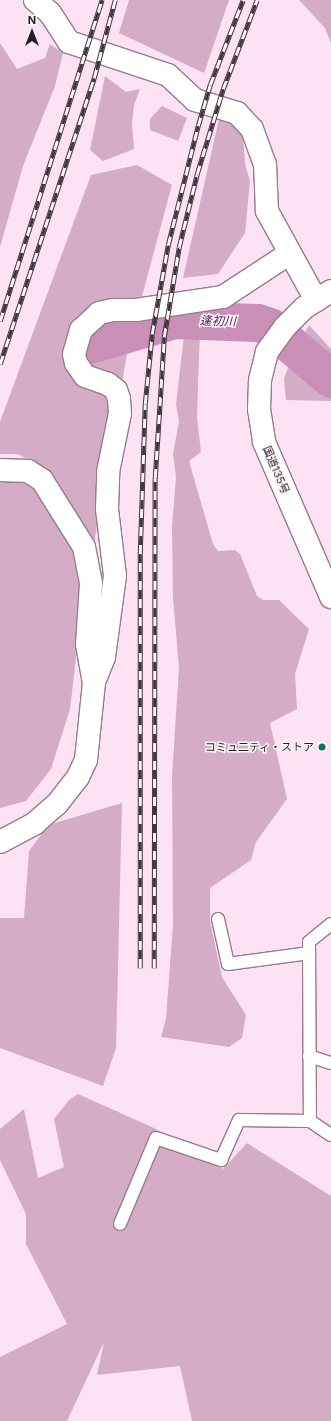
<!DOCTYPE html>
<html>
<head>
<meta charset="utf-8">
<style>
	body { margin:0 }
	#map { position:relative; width:331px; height:1421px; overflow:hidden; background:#fde2f3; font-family:Inter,"Noto Sans JP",sans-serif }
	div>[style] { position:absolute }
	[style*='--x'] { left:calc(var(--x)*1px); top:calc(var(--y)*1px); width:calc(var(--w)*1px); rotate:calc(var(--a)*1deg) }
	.green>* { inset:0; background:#d4acc6 }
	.river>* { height:38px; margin:-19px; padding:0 19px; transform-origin:19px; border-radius:19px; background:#ca8fb6 }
	.roads { filter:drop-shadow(1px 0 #957c8c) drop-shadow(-1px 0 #957c8c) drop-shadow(0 1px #957c8c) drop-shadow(0 -1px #957c8c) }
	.lane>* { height:12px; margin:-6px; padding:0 6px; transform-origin:6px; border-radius:6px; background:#fff }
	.street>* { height:22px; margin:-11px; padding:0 11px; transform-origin:11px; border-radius:11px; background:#fff }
	.highway>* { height:22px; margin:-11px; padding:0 11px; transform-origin:11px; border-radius:11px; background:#fff }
	.rail>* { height:4.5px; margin-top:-2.25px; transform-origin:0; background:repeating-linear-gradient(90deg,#fcf7fa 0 9px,#42353d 0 18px); box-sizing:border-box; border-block:1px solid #42353d }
	.dots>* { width:11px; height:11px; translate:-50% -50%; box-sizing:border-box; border:2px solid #fcf7fa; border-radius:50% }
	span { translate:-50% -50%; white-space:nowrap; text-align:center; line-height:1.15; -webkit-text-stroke:3px #fcf7fa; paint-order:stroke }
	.street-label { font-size:11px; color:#261c22 }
	.poi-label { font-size:11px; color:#261c22 }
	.right { translate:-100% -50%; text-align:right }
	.water-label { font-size:12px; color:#5a1549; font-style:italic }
	.north { position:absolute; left:12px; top:12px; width:40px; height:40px; -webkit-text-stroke:3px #fcf7fa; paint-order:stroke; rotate:0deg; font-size:11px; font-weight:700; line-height:16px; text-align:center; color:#261c22 }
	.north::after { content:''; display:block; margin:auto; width:14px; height:18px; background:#261c22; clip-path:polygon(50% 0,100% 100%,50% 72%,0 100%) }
</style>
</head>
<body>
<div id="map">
	<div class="green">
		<i style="clip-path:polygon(129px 0,229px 0,204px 73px,119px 33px)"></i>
		<i style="clip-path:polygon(299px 0,331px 0,331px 43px,325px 28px)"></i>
		<i style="clip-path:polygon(0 43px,17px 69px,45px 58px,50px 44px,63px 53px,55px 86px,23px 166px,0 247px)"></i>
		<i style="clip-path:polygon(105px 76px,126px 92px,140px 89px,134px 105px,132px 124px,134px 149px,103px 161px,90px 150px)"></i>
		<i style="clip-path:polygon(162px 106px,187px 118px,178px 141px,150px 130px,150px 119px)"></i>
		<i style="clip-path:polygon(219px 119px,232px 121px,243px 134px,245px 164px,250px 181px,245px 233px,218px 274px,183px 278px)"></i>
		<i style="clip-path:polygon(137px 165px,172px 185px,128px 348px,94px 544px,47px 471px,18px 454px,0 454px,0 422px,91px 175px)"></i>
		<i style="clip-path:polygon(198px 322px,205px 328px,200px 336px,199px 355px,197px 418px,201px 452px,189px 461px,213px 544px,218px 551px,235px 550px,240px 554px,257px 596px,263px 600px,279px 600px,309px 629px,295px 674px,297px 709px,270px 723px,287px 799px,256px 842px,251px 860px,210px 888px,210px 921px,222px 977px,246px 1015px,242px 1038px,229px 1047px,161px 1037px,166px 1019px,173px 924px,172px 776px,179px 668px,173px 598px,172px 527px,176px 477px,173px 454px,179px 421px,176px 404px,185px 327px)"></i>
		<i style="clip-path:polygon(309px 325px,331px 349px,331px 401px,286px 400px,284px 379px,292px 356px)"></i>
		<i style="clip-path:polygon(0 474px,44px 489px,67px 523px,85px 584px,70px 709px,51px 769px,26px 801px,0 808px)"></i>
		<i style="clip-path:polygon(122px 803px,116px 1048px,103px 1086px,0 1048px,0 918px,24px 918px,29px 851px,48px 825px)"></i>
		<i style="clip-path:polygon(78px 1094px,154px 1128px,223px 1169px,247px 1143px,331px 1196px,331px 1421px,192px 1421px,180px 1366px,97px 1375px,104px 1342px,67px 1421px,0 1421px,0 1357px,67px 1324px,26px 1244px,26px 1214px,0 1160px,0 1129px,24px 1109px,38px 1178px,64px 1167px,54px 1119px,69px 1100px)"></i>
	</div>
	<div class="river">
		<i style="--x:90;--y:345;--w:89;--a:-16.4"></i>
		<i style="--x:175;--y:320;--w:83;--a:2.1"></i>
		<i style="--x:258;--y:323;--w:13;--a:18"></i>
		<i style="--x:270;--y:327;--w:80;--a:40.4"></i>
	</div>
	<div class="roads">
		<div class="lane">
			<i style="--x:218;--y:919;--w:46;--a:77.5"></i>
			<i style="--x:228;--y:964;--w:82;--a:-7.7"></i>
			<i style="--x:331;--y:924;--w:28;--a:141"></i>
			<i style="--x:309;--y:942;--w:179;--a:89.7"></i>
			<i style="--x:310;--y:1121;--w:25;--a:34"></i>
			<i style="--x:309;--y:1056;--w:23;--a:18"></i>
			<i style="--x:120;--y:1224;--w:93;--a:-67.3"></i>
			<i style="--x:156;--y:1138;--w:69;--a:18.7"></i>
			<i style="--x:221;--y:1160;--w:44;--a:-65.8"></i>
			<i style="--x:239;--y:1120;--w:71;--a:0.8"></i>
		</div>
		<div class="street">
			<i style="--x:35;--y:0;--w:20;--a:41"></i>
			<i style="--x:50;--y:13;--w:35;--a:57"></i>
			<i style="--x:69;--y:42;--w:104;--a:18.4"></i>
			<i style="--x:168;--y:75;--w:37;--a:43"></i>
			<i style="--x:195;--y:100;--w:44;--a:17.2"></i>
			<i style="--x:237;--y:113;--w:22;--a:47"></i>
			<i style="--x:252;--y:129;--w:37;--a:70"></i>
			<i style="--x:265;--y:164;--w:47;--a:87.6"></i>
			<i style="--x:267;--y:211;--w:102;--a:61.2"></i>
			<i style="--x:0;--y:470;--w:28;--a:2"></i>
			<i style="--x:28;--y:471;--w:17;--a:33"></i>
			<i style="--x:42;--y:480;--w:79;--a:57.9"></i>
			<i style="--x:84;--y:547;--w:38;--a:79"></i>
			<i style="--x:91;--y:584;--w:60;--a:93.8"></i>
			<i style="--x:87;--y:644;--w:39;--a:80"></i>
			<i style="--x:0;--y:842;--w:40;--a:-28"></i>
			<i style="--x:35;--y:823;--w:29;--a:-41"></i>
			<i style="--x:57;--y:804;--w:34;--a:-52"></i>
			<i style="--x:78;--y:777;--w:19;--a:-65"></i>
			<i style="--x:86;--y:760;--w:78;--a:-84.1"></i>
			<i style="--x:94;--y:682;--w:27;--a:-68"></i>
			<i style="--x:104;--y:657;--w:82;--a:-82.3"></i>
			<i style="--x:115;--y:576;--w:67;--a:-96.8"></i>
			<i style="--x:107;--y:509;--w:37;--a:-88"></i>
			<i style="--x:108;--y:472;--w:60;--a:-78.5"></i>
			<i style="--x:120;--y:413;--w:14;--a:-94"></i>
			<i style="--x:119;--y:399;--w:9;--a:-108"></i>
			<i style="--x:116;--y:390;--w:10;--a:-143"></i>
			<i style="--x:108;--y:384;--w:24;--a:-161"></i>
			<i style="--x:85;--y:376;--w:16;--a:-125"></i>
			<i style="--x:76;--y:363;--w:9;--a:-103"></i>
			<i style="--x:74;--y:354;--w:25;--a:-74"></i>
			<i style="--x:81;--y:330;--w:25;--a:-43"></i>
			<i style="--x:99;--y:313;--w:14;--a:-12"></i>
			<i style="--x:113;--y:310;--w:23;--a:0"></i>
			<i style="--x:136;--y:310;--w:88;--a:-8.5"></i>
			<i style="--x:223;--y:297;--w:80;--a:-33.3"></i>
		</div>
		<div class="highway">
			<i style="--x:331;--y:291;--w:32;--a:148"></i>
			<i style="--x:304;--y:308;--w:27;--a:135"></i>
			<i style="--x:285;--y:327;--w:31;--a:126"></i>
			<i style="--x:267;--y:352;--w:30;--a:104"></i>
			<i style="--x:260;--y:381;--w:28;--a:92"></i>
			<i style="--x:259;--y:409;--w:33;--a:81"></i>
			<i style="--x:264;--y:442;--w:169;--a:66.6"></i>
		</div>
	</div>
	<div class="rail">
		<i style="--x:0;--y:321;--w:337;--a:-72.4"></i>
		<i style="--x:0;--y:364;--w:301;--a:-71.8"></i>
		<i style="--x:94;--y:78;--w:81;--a:-74.9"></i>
		<i style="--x:140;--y:968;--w:414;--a:-90"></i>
		<i style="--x:140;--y:554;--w:150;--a:-88.1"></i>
		<i style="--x:145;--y:404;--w:70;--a:-84.3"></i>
		<i style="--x:152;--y:334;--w:90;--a:-79.8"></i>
		<i style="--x:168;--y:245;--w:123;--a:-75.9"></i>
		<i style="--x:198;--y:126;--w:43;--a:-73.7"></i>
		<i style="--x:210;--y:85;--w:91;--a:-68.8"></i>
		<i style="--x:154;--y:968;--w:490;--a:-89.9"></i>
		<i style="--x:155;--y:478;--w:141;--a:-86.3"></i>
		<i style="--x:164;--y:337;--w:91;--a:-80.5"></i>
		<i style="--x:179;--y:247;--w:75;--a:-76.1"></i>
		<i style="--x:197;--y:174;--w:89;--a:-73"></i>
		<i style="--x:223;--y:89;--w:95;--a:-69.1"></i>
	</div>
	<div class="dots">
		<i style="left:322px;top:747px;background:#0d744c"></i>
	</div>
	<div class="street-label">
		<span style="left:276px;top:470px;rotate:67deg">国道135号</span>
	</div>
	<div class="poi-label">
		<span class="right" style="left:314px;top:747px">コミュ二ティ・ストア</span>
	</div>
	<div class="water-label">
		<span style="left:218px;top:321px;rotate:2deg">逢初川</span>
	</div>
	<div class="north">N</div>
</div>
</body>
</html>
